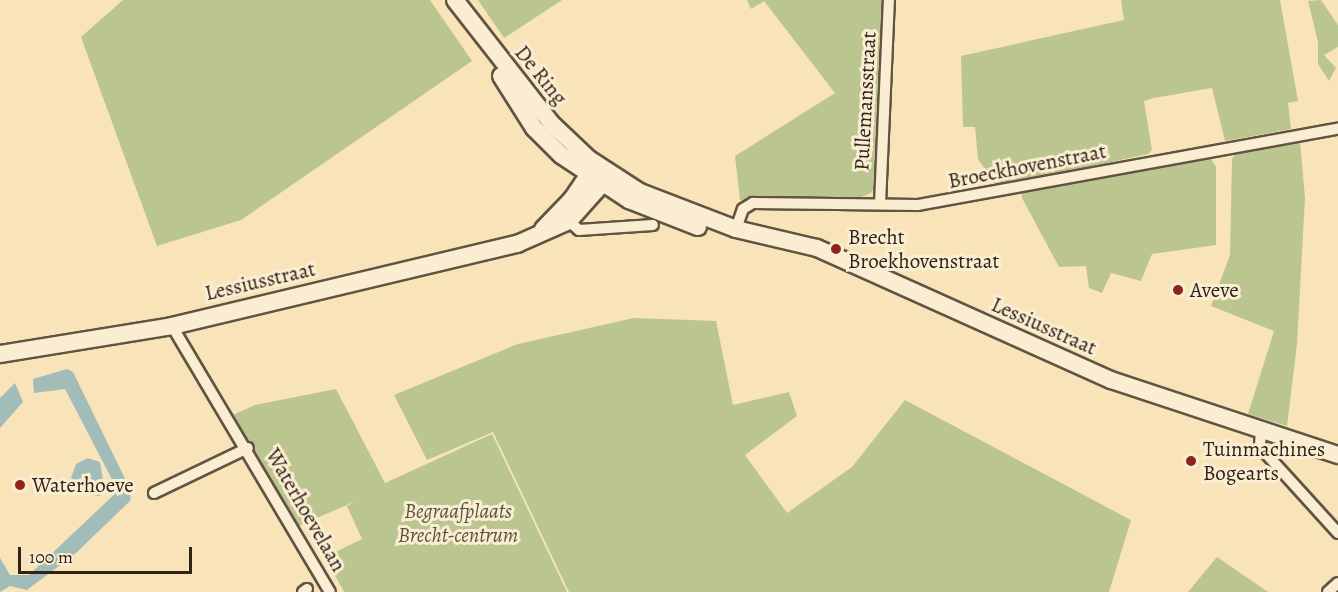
<!DOCTYPE html>
<html>
<head>
<meta charset="utf-8">
<style>
	body { margin:0 }
	#map { position:relative; width:1338px; height:592px; overflow:hidden; background:#f8e4b8; font-family:Alegreya,serif }
	div>[style] { position:absolute }
	[style*='--x'] { left:calc(var(--x)*1px); top:calc(var(--y)*1px); width:calc(var(--w)*1px); rotate:calc(var(--a)*1deg) }
	.green>* { inset:0; background:#bbc590 }
	.water>* { inset:0; background:#a2bcba }
	.roads { filter:drop-shadow(2px 0 #605443) drop-shadow(-2px 0 #605443) drop-shadow(0 2px #605443) drop-shadow(0 -2px #605443) }
	.street>* { height:10px; margin:-5px; padding:0 5px; transform-origin:5px; border-radius:5px; background:#faedd1 }
	.secondary>* { height:16px; margin:-8px; padding:0 8px; transform-origin:8px; border-radius:8px; background:#faedd1 }
	.dots>* { width:16px; height:16px; translate:-50% -50%; box-sizing:border-box; border:3px solid #faedd1; border-radius:50% }
	span { translate:-50% -50%; white-space:nowrap; text-align:center; line-height:1.15; -webkit-text-stroke:6px #faedd1; paint-order:stroke }
	.street-label { font-size:21px; color:#2e241c }
	.poi-label { font-size:21px; color:#2e241c }
	.left { translate:0 -50%; text-align:left }
	.park-label { font-size:21px; color:#58543f; font-style:italic }
	.scale { position:absolute; left:18px; top:547px; width:174px; height:27px; box-sizing:border-box; border:3px solid #2e241c; border-top:0; padding-left:8px; font-size:18px; line-height:21px; white-space:nowrap; color:#2e241c; -webkit-text-stroke:4px #faedd1; paint-order:stroke }
</style>
</head>
<body>
<div id="map">
	<div class="green">
		<i style="clip-path:polygon(123px 0,430px 0,472px 61px,241px 220px,157px 246px,81px 37px)"></i>
		<i style="clip-path:polygon(478px 0,562px 0,504px 38px)"></i>
		<i style="clip-path:polygon(747px 0,885px 0,877px 182px,871px 193px,861px 197px,740px 200px,735px 156px,835px 93px,764px 1px,751px 9px)"></i>
		<i style="clip-path:polygon(1121px 0,1280px 0,1298px 101px,1288px 103px,1291px 129px,1225px 141px,1212px 88px,1154px 98px,1144px 101px,1152px 150px,1148px 154px,997px 187px,978px 159px,975px 127px,963px 127px,961px 56px,1124px 20px)"></i>
		<i style="clip-path:polygon(1321px 0,1338px 25px,1338px 47px,1324px 55px,1336px 68px,1329px 81px,1318px 64px,1318px 42px,1308px 1px)"></i>
		<i style="clip-path:polygon(1300px 141px,1305px 198px,1297px 344px,1287px 426px,1248px 414px,1274px 331px,1211px 306px,1230px 255px,1232px 159px,1237px 152px)"></i>
		<i style="clip-path:polygon(1210px 157px,1216px 167px,1216px 245px,1152px 254px,1141px 281px,1111px 273px,1102px 293px,1089px 288px,1086px 266px,1059px 267px,1022px 198px,1022px 191px)"></i>
		<i style="clip-path:polygon(634px 318px,716px 321px,733px 405px,789px 392px,797px 416px,745px 455px,787px 513px,852px 467px,905px 400px,1131px 520px,1109px 592px,569px 592px,493px 432px,427px 460px,394px 395px,518px 344px)"></i>
		<i style="clip-path:polygon(336px 389px,385px 483px,492px 434px,567px 592px,344px 592px,325px 557px,362px 539px,347px 506px,356px 501px,296px 527px,233px 415px,255px 405px)"></i>
		<i style="clip-path:polygon(1217px 557px,1268px 592px,1188px 592px)"></i>
	</div>
	<div class="water">
		<i style="clip-path:polygon(67px 369px,73px 372px,131px 491px,130px 501px,76px 553px,27px 590px,10px 586px,0 592px,0 558px,10px 575px,29px 575px,118px 491px,65px 389px,34px 393px,33px 379px)"></i>
		<i style="clip-path:polygon(15px 383px,23px 402px,0 428px,0 398px)"></i>
		<i style="clip-path:polygon(88px 458px,100px 462px,104px 486px,100px 496px,86px 494px,71px 478px,76px 464px)"></i>
	</div>
	<div class="roads">
		<div class="street">
			<i style="--x:880;--y:204;--w:204;--a:-87.5"></i>
			<i style="--x:569;--y:221;--w:13;--a:42"></i>
			<i style="--x:579;--y:230;--w:74;--a:-3.9"></i>
			<i style="--x:736;--y:229;--w:21;--a:-71"></i>
			<i style="--x:743;--y:209;--w:12;--a:-31"></i>
			<i style="--x:753;--y:203;--w:165;--a:0.7"></i>
			<i style="--x:918;--y:205;--w:427;--a:-10.3"></i>
			<i style="--x:172;--y:326;--w:309;--a:59.3"></i>
			<i style="--x:1261;--y:431;--w:16;--a:94"></i>
			<i style="--x:1260;--y:447;--w:116;--a:47.8"></i>
			<i style="--x:154;--y:493;--w:104;--a:-25.6"></i>
			<i style="--x:303;--y:592;--w:5;--a:-37"></i>
			<i style="--x:1328;--y:592;--w:13;--a:-42"></i>
		</div>
		<div class="secondary">
			<i style="--x:455;--y:0;--w:156;--a:52"></i>
			<i style="--x:551;--y:123;--w:52;--a:43.5"></i>
			<i style="--x:589;--y:159;--w:61;--a:32.9"></i>
			<i style="--x:640;--y:192;--w:103;--a:21.1"></i>
			<i style="--x:736;--y:229;--w:83;--a:13.2"></i>
			<i style="--x:817;--y:248;--w:322;--a:24.2"></i>
			<i style="--x:1111;--y:380;--w:239;--a:18.3"></i>
			<i style="--x:501;--y:76;--w:62;--a:57.6"></i>
			<i style="--x:534;--y:128;--w:38;--a:45"></i>
			<i style="--x:561;--y:155;--w:82;--a:33.5"></i>
			<i style="--x:629;--y:200;--w:74;--a:21.4"></i>
			<i style="--x:543;--y:229;--w:42;--a:-46"></i>
			<i style="--x:572;--y:199;--w:30;--a:-56"></i>
			<i style="--x:589;--y:174;--w:11;--a:-22"></i>
			<i style="--x:0;--y:354;--w:174;--a:-9.2"></i>
			<i style="--x:172;--y:326;--w:355;--a:-13.4"></i>
			<i style="--x:517;--y:244;--w:57;--a:-23.9"></i>
			<i style="--x:569;--y:221;--w:50;--a:-48.3"></i>
			<i style="--x:602;--y:184;--w:15;--a:-90"></i>
		</div>
	</div>
	<div class="dots">
		<i style="left:836px;top:249px;background:#8f2418"></i>
		<i style="left:1178px;top:290px;background:#8f2418"></i>
		<i style="left:1191px;top:461px;background:#8f2418"></i>
		<i style="left:20px;top:485px;background:#8f2418"></i>
	</div>
	<div class="street-label">
		<span style="left:541px;top:75px;rotate:51deg">De Ring</span>
		<span style="left:865px;top:101px;rotate:-87deg">Pullemansstraat</span>
		<span style="left:1027px;top:166px;rotate:-11deg">Broeckhovenstraat</span>
		<span style="left:260px;top:281px;rotate:-13deg">Lessiusstraat</span>
		<span style="left:1044px;top:326px;rotate:24deg">Lessiusstraat</span>
		<span style="left:306px;top:510px;rotate:60deg">Waterhoevelaan</span>
	</div>
	<div class="poi-label">
		<span class="left" style="left:848px;top:249px">Brecht<br>Broekhovenstraat</span>
		<span class="left" style="left:1190px;top:290px">Aveve</span>
		<span class="left" style="left:1203px;top:461px">Tuinmachines<br>Bogearts</span>
		<span class="left" style="left:32px;top:485px">Waterhoeve</span>
	</div>
	<div class="park-label">
		<span style="left:458px;top:523px">Begraafplaats<br>Brecht-centrum</span>
	</div>
	<div class="scale">100 m</div>
</div>
</body>
</html>
